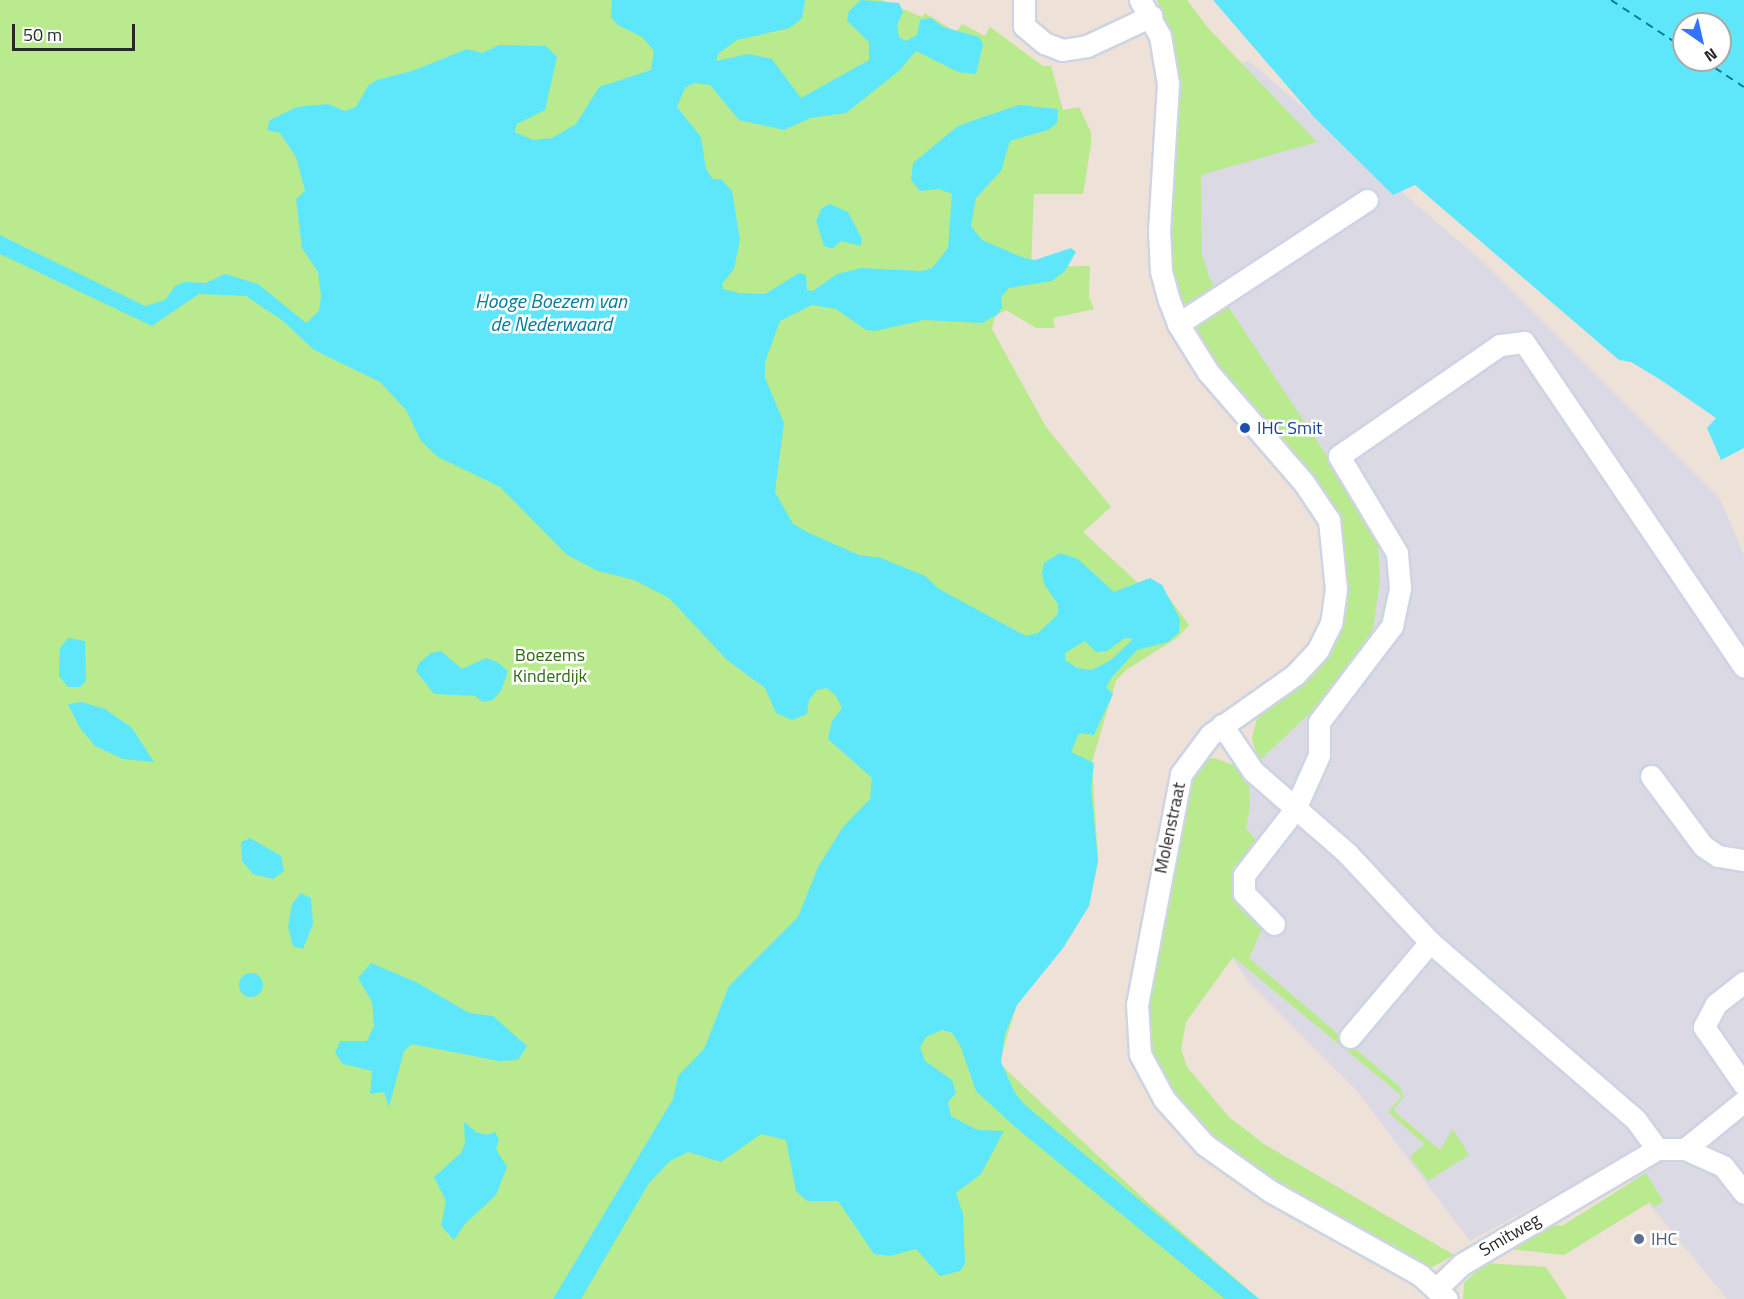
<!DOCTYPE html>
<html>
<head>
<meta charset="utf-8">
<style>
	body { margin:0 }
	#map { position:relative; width:1744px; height:1299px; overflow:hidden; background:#ede1d8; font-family:"Titillium Web",sans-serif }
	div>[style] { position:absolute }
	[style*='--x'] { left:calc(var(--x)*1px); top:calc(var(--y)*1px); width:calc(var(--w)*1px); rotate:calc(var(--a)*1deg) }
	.industrial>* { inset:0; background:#dbdae4 }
	.green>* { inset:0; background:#b9ea8d }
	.water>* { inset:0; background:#5ee7fb }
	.round { border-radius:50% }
	.ferry>* { height:1.5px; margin-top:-0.75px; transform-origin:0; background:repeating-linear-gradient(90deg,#017c9d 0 8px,transparent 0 14px) }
	.roads { filter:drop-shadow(2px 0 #cdd4e3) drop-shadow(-2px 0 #cdd4e3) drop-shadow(0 2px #cdd4e3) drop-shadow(0 -2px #cdd4e3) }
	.minor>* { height:21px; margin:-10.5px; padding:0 10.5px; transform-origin:10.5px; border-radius:10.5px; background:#fff }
	.dots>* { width:16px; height:16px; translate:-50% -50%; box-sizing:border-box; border:3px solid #fff; border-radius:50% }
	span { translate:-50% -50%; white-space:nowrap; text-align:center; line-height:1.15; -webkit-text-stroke:5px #fff; paint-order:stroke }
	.transit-label { font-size:18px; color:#164399 }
	.left { translate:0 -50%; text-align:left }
	.park-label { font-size:18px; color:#316b12 }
	.street-label { font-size:18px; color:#282828 }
	.service-label { font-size:18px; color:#4e5e75 }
	.water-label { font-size:20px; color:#017c9d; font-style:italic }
	.north { position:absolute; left:1672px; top:12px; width:60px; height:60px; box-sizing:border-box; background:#fff; border:2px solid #a9a9a9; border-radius:50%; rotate:146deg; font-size:16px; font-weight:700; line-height:24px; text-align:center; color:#282828 }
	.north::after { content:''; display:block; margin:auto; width:21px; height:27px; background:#3274ff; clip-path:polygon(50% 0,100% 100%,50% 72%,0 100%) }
	.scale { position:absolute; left:12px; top:24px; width:123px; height:27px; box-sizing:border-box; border:3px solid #282828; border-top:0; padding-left:8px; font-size:18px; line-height:21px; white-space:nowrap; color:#282828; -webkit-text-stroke:4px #fff; paint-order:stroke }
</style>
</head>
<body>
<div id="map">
	<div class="industrial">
		<i style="clip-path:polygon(1248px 60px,1482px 261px,1720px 499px,1744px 555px,1744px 1299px,1727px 1299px,1615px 1162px,1470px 1241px,1357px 1091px,1247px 980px,1201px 912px,1225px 796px,1355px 607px,1337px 516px,1194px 310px,1189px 103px)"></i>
	</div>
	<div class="green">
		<i style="clip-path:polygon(0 0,882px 0,922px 17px,925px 13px,956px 32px,962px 24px,985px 36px,990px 27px,1043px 66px,1051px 66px,1063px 110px,1079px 107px,1091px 132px,1091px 144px,1083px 194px,1034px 194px,1031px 267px,1090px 266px,1089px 297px,1094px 309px,1053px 318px,1055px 328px,1036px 328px,1006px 310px,995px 316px,992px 329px,1046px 427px,1111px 507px,1083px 532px,1151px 595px,1161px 587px,1189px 625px,1177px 638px,1126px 670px,1116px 681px,1092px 762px,1098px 861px,1089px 906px,1063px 948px,1017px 1004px,999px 1063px,1146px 1201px,1259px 1299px,0 1299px)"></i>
		<i style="clip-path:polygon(1157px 0,1187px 0,1209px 29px,1317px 142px,1201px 175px,1202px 255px,1210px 279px,1356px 500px,1378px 545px,1380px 580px,1373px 629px,1354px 662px,1311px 712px,1258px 762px,1252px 738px,1260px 706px,1305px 672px,1343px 549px,1188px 334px,1171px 272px,1168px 226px,1177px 122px,1175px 48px)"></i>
		<i style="clip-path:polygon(1214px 758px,1236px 766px,1249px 781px,1250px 806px,1246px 828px,1262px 847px,1235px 893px,1239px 908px,1262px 929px,1249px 958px,1400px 1087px,1404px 1097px,1393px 1110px,1440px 1150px,1453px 1129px,1469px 1155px,1428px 1181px,1410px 1157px,1424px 1144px,1388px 1112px,1402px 1096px,1233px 957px,1186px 1022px,1181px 1049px,1187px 1067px,1229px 1117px,1264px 1144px,1454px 1255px,1427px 1270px,1235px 1163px,1152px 1077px,1142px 1028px,1174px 825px,1195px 762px)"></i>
		<i style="clip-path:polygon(1646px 1173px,1663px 1201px,1654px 1207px,1650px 1202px,1564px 1255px,1510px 1249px,1551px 1224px,1562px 1226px)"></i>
		<i style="clip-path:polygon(1485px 1263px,1546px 1267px,1567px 1299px,1463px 1299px,1464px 1283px)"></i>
	</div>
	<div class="water">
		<i style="clip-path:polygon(evenodd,612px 0,805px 0,802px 18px,790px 28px,737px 40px,719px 53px,716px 61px,748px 54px,772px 59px,801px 98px,869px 60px,869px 42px,847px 21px,849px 11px,861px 0,899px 3px,903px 12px,897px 25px,899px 37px,906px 41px,917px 35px,920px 20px,931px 18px,943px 27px,979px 37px,983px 45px,976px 74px,958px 72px,916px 51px,899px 71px,846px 113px,810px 118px,784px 130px,739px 120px,710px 85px,694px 83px,685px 88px,677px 107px,701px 137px,706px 169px,713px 179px,721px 179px,732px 191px,740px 240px,734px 269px,722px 284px,723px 289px,739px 293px,765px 294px,799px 273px,806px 275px,807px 290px,813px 291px,837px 274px,861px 268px,922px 271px,932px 268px,948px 248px,952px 194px,939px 189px,920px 191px,911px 180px,913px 163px,958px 126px,983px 117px,1019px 105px,1058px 109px,1057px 123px,1048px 130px,1010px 141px,1001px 171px,976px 198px,971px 226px,982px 240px,1024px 258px,1035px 260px,1071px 248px,1076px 252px,1065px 271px,1052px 281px,1009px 288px,1001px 297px,1002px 308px,997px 315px,982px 323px,924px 320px,875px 331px,866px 330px,836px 309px,812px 305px,780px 321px,765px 362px,765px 378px,784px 423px,775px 492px,793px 524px,807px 532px,859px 555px,881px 558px,925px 576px,939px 589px,1026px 636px,1038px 633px,1058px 614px,1058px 604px,1044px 584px,1042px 573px,1044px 563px,1060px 553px,1078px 559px,1114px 592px,1150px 578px,1162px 585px,1180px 619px,1179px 632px,1168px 642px,1137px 650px,1112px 677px,1106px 687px,1113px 694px,1094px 735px,1079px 733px,1071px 752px,1094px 763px,1091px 789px,1098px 861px,1089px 906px,1063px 948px,1017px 1005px,1005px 1034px,1001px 1062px,1015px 1093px,1025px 1105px,1259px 1299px,1225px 1299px,1014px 1126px,976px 1091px,960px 1045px,952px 1033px,942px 1030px,926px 1037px,920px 1047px,925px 1061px,952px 1080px,956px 1093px,948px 1102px,951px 1116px,977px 1130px,1004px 1131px,981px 1174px,956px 1193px,963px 1214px,965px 1264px,960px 1271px,940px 1276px,916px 1249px,890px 1256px,874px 1254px,838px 1201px,807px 1201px,796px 1191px,786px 1140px,761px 1134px,721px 1162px,688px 1152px,670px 1161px,649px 1183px,581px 1299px,553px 1299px,673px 1099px,678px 1076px,704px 1049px,729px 986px,798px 917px,818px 867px,843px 827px,870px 799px,872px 778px,828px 739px,832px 721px,842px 708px,836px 696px,827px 688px,817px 690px,809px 700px,807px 714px,792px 720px,776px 713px,765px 688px,727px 660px,669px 598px,634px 580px,598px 571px,567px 555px,500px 487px,438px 457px,421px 441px,406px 410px,380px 382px,314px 350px,283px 321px,246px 296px,199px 294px,152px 326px,0 254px,0 235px,145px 306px,165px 300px,175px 286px,184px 282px,206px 283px,225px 274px,258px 284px,306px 323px,319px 311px,321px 296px,318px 272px,302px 248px,296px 199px,305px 191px,296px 157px,280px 133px,267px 130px,270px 120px,297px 107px,328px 104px,345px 111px,356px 107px,368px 86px,377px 80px,412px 71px,467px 49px,482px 53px,499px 45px,546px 46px,557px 57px,545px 110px,517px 124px,515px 132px,533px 140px,552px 138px,576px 124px,599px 87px,651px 70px,654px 51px,642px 37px,618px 25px,611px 17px,612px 0,1125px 638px,1133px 639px,1111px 660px,1092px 670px,1077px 668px,1065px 660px,1065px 653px,1085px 641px,1096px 652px,1107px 651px,1125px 638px)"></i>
		<i style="clip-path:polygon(evenodd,1213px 0,1744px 0,1744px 448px,1721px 460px,1707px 428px,1716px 418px,1661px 380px,1631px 362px,1619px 360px,1415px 185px,1393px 195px,1313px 116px,1213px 0,1684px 24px,1720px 24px,1720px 60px,1684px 60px,1684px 24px)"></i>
		<i style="clip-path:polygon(830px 204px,848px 212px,862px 239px,861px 246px,841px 241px,832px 249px,824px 246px,816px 221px,822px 208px)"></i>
		<i style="clip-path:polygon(68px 638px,85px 641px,86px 681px,80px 687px,68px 687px,59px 676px,60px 648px)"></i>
		<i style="clip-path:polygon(441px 651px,462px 669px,486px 658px,497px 662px,508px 671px,501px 691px,493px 700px,483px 702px,475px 696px,434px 694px,416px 671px,419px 663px,431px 653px)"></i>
		<i style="clip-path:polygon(82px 702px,105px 709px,132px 728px,154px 762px,123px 759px,95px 746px,80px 728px,68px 704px)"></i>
		<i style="clip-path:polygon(250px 838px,281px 856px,284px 871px,273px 879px,253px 874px,242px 861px,241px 842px)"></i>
		<i style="clip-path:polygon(301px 893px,311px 898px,313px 924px,303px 949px,293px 946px,288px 927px,292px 904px)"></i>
		<i style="clip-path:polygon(371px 963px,418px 983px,469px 1013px,493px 1016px,527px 1046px,518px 1060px,499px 1061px,412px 1044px,404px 1051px,389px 1107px,384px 1092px,370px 1094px,372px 1071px,343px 1064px,335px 1053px,340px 1041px,367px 1041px,374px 1026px,372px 1002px,358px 978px)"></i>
		<i class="round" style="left:239px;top:973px;width:24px;height:24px"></i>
		<i style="clip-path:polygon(464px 1122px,476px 1132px,487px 1135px,495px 1132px,499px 1139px,496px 1149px,507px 1167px,496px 1195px,465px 1224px,454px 1240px,441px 1226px,446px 1201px,434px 1177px,461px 1153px,465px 1144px)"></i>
	</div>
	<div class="ferry">
		<i style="--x:1611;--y:0;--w:87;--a:33.3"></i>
		<i style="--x:1703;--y:60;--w:49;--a:33.4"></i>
	</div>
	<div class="roads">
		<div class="minor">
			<i style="--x:1024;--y:0;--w:26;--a:90"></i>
			<i style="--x:1024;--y:26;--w:26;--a:40"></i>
			<i style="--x:1044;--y:43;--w:19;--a:21"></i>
			<i style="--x:1062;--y:50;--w:25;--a:-9"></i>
			<i style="--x:1087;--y:46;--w:71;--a:-25.1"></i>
			<i style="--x:1140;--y:0;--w:41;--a:60.9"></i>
			<i style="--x:1160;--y:36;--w:49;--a:80.5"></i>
			<i style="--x:1168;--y:84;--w:146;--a:93.5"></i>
			<i style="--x:1159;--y:230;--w:41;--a:87.2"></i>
			<i style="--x:1161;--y:271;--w:30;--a:75"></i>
			<i style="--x:1169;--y:300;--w:26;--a:69"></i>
			<i style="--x:1178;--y:324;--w:57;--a:58"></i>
			<i style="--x:1208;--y:372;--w:147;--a:49.1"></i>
			<i style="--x:1304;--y:483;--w:45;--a:56"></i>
			<i style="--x:1329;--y:520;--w:69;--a:84.2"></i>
			<i style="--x:1336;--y:589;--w:34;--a:98"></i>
			<i style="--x:1331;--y:623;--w:30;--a:116"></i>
			<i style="--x:1318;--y:650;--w:33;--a:133"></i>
			<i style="--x:1296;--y:674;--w:105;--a:144.7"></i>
			<i style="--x:1210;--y:735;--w:49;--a:126.6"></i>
			<i style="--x:1181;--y:774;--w:234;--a:100.8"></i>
			<i style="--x:1137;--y:1004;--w:50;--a:86.6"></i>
			<i style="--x:1140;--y:1054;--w:51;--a:61.9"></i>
			<i style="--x:1164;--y:1099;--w:62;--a:48.3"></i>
			<i style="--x:1205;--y:1145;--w:80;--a:35.3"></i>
			<i style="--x:1270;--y:1191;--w:172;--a:29.2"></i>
			<i style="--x:1420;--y:1275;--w:36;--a:42"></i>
			<i style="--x:1178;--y:324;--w:226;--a:-33.3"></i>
			<i style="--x:1222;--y:725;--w:55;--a:56"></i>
			<i style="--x:1253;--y:771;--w:125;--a:41.1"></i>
			<i style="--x:1347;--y:853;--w:122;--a:47"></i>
			<i style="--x:1430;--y:942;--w:272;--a:40.8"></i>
			<i style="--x:1636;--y:1120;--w:36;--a:54"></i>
			<i style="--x:1657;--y:1149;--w:28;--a:0"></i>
			<i style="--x:1685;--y:1149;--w:42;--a:24.1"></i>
			<i style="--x:1723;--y:1166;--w:34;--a:52"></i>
			<i style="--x:1651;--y:776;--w:87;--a:53.4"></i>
			<i style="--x:1703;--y:846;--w:18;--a:34"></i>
			<i style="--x:1718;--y:856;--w:26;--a:9"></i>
			<i style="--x:1274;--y:924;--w:43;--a:-134.1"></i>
			<i style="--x:1244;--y:893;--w:18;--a:-90"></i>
			<i style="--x:1244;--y:875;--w:83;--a:-52.3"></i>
			<i style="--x:1295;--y:809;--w:59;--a:-66"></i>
			<i style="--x:1319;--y:755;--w:33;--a:-90"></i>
			<i style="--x:1319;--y:722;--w:121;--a:-52.8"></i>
			<i style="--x:1392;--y:626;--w:39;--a:-78"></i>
			<i style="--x:1400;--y:588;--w:35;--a:-95"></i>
			<i style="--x:1397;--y:553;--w:113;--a:-120.9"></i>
			<i style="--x:1339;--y:456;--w:196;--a:-34.6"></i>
			<i style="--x:1500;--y:345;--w:24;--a:-7"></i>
			<i style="--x:1524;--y:342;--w:392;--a:55.9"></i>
			<i style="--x:1744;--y:982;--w:36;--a:142"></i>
			<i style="--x:1716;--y:1004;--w:26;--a:118"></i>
			<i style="--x:1704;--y:1027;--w:70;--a:55.4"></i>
			<i style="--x:1350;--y:1037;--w:124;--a:-49.9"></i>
			<i style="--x:1685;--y:1149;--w:76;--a:-39.1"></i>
			<i style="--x:1437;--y:1288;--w:35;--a:-44"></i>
			<i style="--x:1462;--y:1264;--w:226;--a:-30.5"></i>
		</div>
	</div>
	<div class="dots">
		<i style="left:1245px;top:428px;background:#1a4fb4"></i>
		<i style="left:1639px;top:1239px;background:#5c6f8a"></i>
	</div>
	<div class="transit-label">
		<span class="left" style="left:1257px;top:428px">IHC Smit</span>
	</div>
	<div class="park-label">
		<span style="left:550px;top:666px">Boezems<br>Kinderdijk</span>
	</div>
	<div class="street-label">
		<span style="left:1170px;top:828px;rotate:-78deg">Molenstraat</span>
		<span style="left:1510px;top:1235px;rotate:-30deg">Smitweg</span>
	</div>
	<div class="service-label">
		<span class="left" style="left:1651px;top:1239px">IHC</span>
	</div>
	<div class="water-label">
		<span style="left:551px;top:312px">Hooge Boezem van<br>de Nederwaard</span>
	</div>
	<div class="north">N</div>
	<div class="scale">50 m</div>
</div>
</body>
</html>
